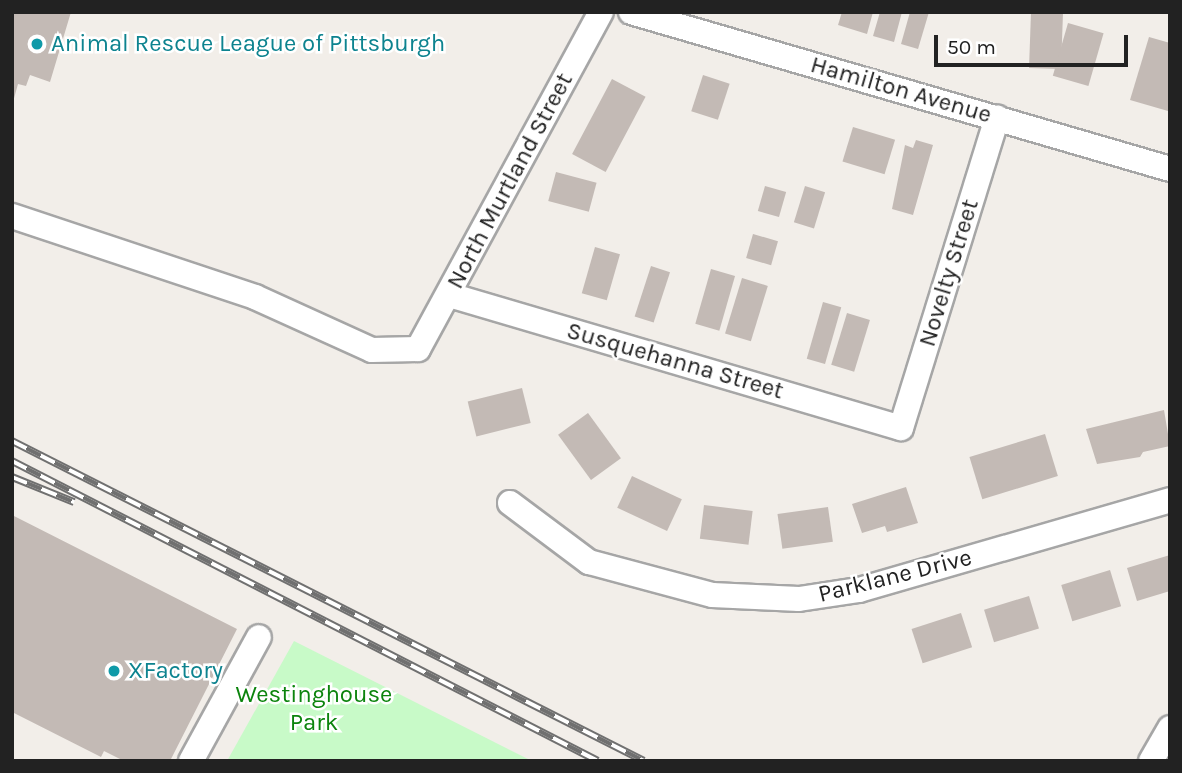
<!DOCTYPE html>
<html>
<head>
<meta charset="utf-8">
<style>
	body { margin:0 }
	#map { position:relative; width:1182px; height:773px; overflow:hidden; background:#f2eee9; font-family:Karla,sans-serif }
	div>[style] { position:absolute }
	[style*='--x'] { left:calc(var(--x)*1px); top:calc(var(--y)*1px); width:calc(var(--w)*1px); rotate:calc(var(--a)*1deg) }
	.park>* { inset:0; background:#c8fac8 }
	.building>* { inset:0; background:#c3bab5; transform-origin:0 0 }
	.roads { filter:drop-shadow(2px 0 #a6a6a6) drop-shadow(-2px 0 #a6a6a6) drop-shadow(0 2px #a6a6a6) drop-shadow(0 -2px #a6a6a6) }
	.street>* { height:24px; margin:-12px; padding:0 12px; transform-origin:12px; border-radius:12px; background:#fff }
	.rail>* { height:8px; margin-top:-4px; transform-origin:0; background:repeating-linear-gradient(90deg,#fff 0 16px,#707070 0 32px); box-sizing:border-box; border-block:2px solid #707070 }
	.dots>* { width:19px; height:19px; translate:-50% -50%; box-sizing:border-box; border:4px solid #fff; border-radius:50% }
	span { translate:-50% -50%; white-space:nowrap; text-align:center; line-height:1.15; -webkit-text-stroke:5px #fff; paint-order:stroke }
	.culture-label { font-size:24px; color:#0d838f }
	.left { translate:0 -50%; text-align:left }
	.street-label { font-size:24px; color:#222 }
	.park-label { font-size:24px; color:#0c840d }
	.frame { position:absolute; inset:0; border:14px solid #222; pointer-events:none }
	.scale { position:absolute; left:934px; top:35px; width:194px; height:32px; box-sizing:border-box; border:4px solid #222; border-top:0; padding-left:9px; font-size:21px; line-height:24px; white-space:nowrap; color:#222; -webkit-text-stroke:5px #fff; paint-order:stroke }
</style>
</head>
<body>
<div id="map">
	<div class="park">
		<i style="clip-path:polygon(294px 641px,532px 761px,227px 761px)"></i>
	</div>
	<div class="building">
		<i style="clip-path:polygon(12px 12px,71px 12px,50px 82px,30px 75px,26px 86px,18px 84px,13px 102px)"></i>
		<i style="clip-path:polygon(842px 12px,873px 12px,867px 34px,838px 25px)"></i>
		<i style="clip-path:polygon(880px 12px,902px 12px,894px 42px,873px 36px)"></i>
		<i style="clip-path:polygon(910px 12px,929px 12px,918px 49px,901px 44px)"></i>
		<i style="left:1031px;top:12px;width:32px;height:56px;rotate:2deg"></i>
		<i style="left:1068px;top:23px;width:37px;height:55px;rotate:16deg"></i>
		<i style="clip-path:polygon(1149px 37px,1170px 43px,1168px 111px,1130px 100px)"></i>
		<i style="left:703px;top:75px;width:28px;height:38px;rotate:18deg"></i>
		<i style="left:612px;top:79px;width:38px;height:85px;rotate:28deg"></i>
		<i style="left:853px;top:127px;width:44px;height:36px;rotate:17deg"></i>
		<i style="clip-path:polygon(916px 140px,933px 145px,913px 215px,892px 209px,905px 145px,913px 148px)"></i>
		<i style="left:556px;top:172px;width:42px;height:30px;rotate:15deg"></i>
		<i style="left:765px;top:186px;width:22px;height:26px;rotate:16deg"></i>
		<i style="left:805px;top:186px;width:21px;height:38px;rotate:17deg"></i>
		<i style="left:753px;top:234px;width:26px;height:25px;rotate:16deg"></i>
		<i style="left:595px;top:247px;width:26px;height:48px;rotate:16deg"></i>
		<i style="left:651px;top:266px;width:20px;height:53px;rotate:18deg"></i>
		<i style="left:711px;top:269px;width:25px;height:57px;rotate:16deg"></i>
		<i style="left:742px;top:278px;width:27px;height:58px;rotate:17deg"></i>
		<i style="left:823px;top:302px;width:19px;height:59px;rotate:16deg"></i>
		<i style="left:847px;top:313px;width:24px;height:54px;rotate:17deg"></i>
		<i style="left:522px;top:388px;width:36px;height:56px;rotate:76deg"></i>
		<i style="clip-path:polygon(1164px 410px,1170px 446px,1143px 452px,1140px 457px,1097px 464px,1086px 429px)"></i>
		<i style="left:588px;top:413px;width:56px;height:37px;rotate:54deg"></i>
		<i style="left:1045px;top:434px;width:44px;height:79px;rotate:73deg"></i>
		<i style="left:632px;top:476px;width:55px;height:35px;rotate:25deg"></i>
		<i style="clip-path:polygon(906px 487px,918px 523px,887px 532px,885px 526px,862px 533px,852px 504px)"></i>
		<i style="left:704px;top:505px;width:49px;height:34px;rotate:7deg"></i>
		<i style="left:828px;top:507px;width:35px;height:51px;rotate:82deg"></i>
		<i style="clip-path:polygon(12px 515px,237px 629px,170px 761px,124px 761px,104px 751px,101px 757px,12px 712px)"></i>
		<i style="clip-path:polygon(1170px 555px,1170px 591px,1137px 601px,1127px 568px)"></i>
		<i style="left:1110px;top:570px;width:38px;height:51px;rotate:73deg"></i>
		<i style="left:1029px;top:596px;width:34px;height:47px;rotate:73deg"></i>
		<i style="left:961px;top:613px;width:36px;height:52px;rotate:72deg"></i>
	</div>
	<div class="roads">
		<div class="street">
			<i style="--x:631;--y:12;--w:561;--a:16.24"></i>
			<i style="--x:12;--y:216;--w:256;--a:18.4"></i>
			<i style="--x:255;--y:297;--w:128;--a:24.4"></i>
			<i style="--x:372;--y:350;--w:46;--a:-1.2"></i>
			<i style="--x:418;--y:349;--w:383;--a:-61.5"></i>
			<i style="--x:449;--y:295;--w:471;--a:16.4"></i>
			<i style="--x:901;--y:428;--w:325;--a:-72.8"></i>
			<i style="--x:510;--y:503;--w:99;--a:36.8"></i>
			<i style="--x:589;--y:562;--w:127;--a:15"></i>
			<i style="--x:712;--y:595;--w:87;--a:2.6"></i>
			<i style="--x:799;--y:599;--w:61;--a:-8.5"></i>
			<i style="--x:859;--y:590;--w:324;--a:-16.1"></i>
			<i style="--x:191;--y:761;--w:141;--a:-61.3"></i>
			<i style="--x:1151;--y:761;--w:38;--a:-60"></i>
		</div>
	</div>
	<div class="rail">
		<i style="--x:12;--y:441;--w:708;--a:26.85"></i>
		<i style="--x:12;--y:461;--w:658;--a:27.11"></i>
		<i style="--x:12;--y:477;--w:67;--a:22"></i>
	</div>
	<div class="dots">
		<i style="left:37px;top:44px;background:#0f9aa8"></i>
		<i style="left:114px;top:671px;background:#0f9aa8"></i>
	</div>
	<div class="culture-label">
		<span class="left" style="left:51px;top:44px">Animal Rescue League of Pittsburgh</span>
		<span class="left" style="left:128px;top:671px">XFactory</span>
	</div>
	<div class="street-label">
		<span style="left:901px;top:90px;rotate:16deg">Hamilton Avenue</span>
		<span style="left:510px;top:181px;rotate:-62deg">North Murtland Street</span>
		<span style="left:949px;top:273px;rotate:-73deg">Novelty Street</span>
		<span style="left:675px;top:361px;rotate:16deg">Susquehanna Street</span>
		<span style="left:895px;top:576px;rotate:-14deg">Parklane Drive</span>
	</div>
	<div class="park-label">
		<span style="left:314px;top:709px">Westinghouse<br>Park</span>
	</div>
	<div class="frame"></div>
	<div class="scale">50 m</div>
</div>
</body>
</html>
